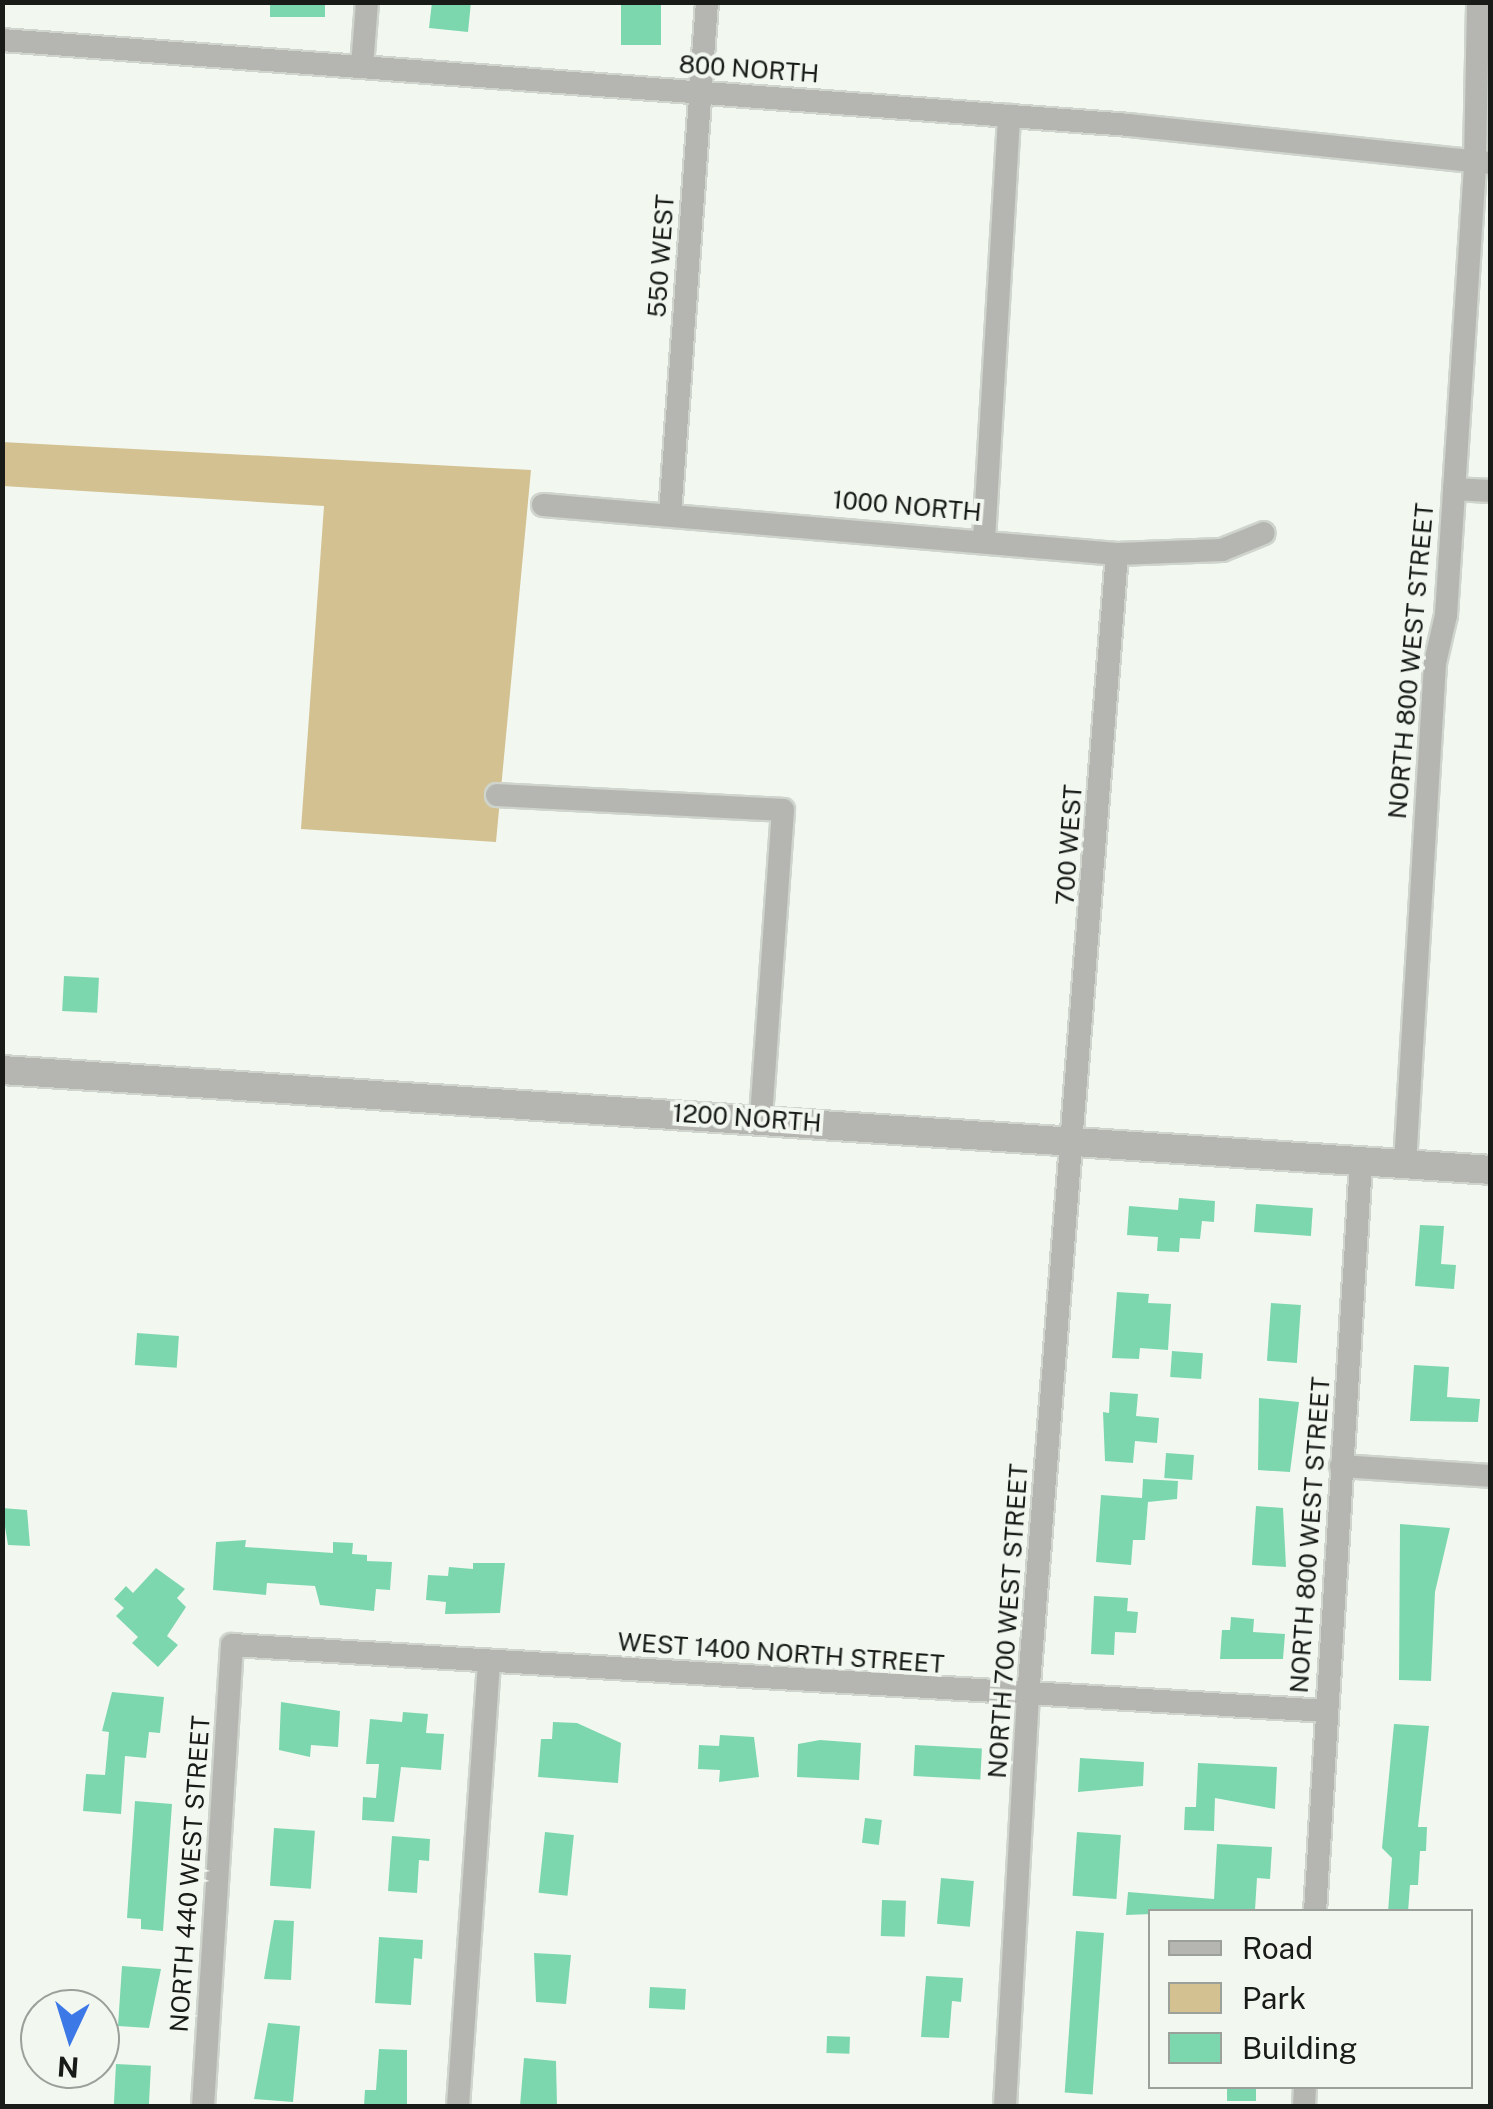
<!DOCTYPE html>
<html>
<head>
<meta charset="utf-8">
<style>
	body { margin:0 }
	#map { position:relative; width:1493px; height:2109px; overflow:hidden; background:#f2f8f0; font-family:"Public Sans",sans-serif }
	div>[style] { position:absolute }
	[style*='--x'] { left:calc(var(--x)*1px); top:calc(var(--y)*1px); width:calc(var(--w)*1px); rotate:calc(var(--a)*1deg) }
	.green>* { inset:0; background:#d3c192 }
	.building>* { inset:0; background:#7dd7ae; transform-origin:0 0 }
	.roads { filter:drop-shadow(2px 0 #cfd5cd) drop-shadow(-2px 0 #cfd5cd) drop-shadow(0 2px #cfd5cd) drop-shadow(0 -2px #cfd5cd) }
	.minor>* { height:22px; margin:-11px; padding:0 11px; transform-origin:11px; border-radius:11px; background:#b5b6b2 }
	.tertiary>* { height:28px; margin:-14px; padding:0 14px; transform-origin:14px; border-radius:14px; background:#b5b6b2 }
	span { translate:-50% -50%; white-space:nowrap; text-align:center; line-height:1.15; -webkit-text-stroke:8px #f2f8f0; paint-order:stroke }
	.street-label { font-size:25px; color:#181b18 }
	.frame { position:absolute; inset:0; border:5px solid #181b18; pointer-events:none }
	.legend { position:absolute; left:1148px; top:1909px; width:325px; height:180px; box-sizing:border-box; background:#f2f8f0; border:2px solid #9ba09a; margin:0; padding:12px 18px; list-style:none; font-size:30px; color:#181b18 }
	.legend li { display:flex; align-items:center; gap:20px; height:50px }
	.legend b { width:50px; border:2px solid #9ba09a }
	.north { position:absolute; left:20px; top:1989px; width:100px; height:100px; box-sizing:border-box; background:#f2f8f0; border:2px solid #9ba09a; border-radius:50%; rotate:184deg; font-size:28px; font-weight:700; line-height:40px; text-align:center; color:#181b18 }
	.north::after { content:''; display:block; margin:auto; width:35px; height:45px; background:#3d78e7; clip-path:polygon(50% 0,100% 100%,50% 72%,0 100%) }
</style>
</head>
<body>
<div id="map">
	<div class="green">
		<i style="clip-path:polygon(2px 442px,531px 470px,496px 842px,301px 829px,324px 506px,3px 486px)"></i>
	</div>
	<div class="building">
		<i style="left:270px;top:2px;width:55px;height:15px"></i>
		<i style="clip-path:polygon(432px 2px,471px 2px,468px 32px,429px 28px)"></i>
		<i style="left:621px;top:2px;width:40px;height:43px"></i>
		<i style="left:64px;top:976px;width:35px;height:35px;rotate:3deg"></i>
		<i style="clip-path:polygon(1179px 1198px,1215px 1201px,1214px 1222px,1202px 1221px,1200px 1239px,1180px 1238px,1179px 1252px,1157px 1251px,1158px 1237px,1127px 1235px,1129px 1206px,1178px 1210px)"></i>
		<i style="left:1256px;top:1204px;width:57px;height:28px;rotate:4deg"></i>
		<i style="clip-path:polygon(1420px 1225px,1444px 1226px,1441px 1264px,1456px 1265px,1454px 1289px,1415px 1286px)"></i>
		<i style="clip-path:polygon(1117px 1292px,1149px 1294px,1148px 1303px,1171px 1304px,1168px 1350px,1140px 1348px,1139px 1359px,1112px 1358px)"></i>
		<i style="left:1271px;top:1303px;width:30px;height:58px;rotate:4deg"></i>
		<i style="left:137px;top:1333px;width:42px;height:32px;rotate:4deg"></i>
		<i style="left:1172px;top:1351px;width:31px;height:26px;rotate:4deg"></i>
		<i style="clip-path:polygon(1414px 1365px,1449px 1367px,1447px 1397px,1480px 1399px,1478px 1422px,1410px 1421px)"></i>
		<i style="clip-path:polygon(1110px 1392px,1138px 1394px,1136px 1416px,1159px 1418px,1157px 1443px,1135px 1441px,1133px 1463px,1105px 1461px,1103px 1412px,1109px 1413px)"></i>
		<i style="clip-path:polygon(1259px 1398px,1299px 1402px,1290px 1472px,1258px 1470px)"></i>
		<i style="left:1166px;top:1453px;width:28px;height:25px;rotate:4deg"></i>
		<i style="clip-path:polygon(1143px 1479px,1178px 1481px,1177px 1499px,1148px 1502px,1145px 1540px,1133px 1540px,1131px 1565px,1096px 1562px,1101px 1495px,1142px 1498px)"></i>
		<i style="clip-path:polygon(1256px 1506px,1283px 1508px,1286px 1567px,1252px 1565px)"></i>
		<i style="clip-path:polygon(2px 1508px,27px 1510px,30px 1546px,8px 1545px)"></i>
		<i style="clip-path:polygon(1400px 1524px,1450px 1528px,1435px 1592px,1431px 1681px,1399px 1680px)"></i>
		<i style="clip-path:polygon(246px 1540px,245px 1547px,333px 1553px,333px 1542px,353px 1543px,352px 1554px,367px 1555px,367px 1561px,392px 1562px,390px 1590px,376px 1589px,374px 1611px,320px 1605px,315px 1586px,267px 1583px,266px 1595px,213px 1590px,216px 1542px)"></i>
		<i style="clip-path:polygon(473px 1563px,505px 1563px,500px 1613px,445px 1614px,446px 1602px,426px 1600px,428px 1575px,448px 1576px,449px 1567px,473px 1569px)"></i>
		<i style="clip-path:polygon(156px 1568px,185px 1589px,177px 1598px,186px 1607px,167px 1636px,178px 1645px,158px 1667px,132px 1643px,138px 1637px,116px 1616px,124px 1608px,114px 1599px,126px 1586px,133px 1593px)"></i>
		<i style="clip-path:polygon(1094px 1596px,1128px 1598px,1127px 1611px,1138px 1612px,1136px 1633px,1115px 1632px,1114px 1655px,1091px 1654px)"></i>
		<i style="clip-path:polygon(1231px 1617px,1254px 1619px,1253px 1632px,1285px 1634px,1283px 1659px,1220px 1659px,1222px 1630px,1230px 1630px)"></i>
		<i style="clip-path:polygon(112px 1692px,164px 1697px,160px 1733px,149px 1732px,146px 1758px,125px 1756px,121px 1814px,83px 1811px,86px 1774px,105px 1775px,109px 1732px,102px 1731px)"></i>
		<i style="clip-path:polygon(281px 1702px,340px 1711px,338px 1747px,311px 1745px,310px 1757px,279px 1750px)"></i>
		<i style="clip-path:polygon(403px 1712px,428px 1714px,426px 1733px,444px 1734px,441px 1770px,401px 1767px,394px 1822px,362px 1820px,363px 1797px,376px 1798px,379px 1764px,366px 1764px,370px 1719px,402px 1722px)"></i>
		<i style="clip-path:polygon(553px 1722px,577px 1723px,621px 1743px,618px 1783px,538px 1777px,541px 1739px,552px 1739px)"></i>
		<i style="clip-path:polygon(1394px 1724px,1429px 1726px,1418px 1827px,1427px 1827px,1426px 1851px,1420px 1851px,1418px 1885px,1410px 1885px,1408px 1912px,1388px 1912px,1392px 1858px,1382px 1848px)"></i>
		<i style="clip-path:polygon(720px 1735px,754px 1737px,759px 1777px,719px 1782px,720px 1770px,698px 1769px,699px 1745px,719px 1746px)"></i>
		<i style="clip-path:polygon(820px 1740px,861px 1743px,859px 1780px,797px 1777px,798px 1744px)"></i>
		<i style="left:915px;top:1745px;width:67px;height:31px;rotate:3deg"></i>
		<i style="clip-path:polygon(1080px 1758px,1144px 1762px,1143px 1786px,1078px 1792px)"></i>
		<i style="clip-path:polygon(1198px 1763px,1277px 1767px,1275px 1809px,1215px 1798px,1214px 1831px,1184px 1830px,1185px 1807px,1196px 1807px)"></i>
		<i style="clip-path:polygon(135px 1801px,172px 1804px,163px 1931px,141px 1929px,141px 1919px,127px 1918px)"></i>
		<i style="left:865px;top:1818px;width:17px;height:25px;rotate:7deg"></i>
		<i style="left:274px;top:1828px;width:41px;height:58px;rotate:4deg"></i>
		<i style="left:545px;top:1832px;width:29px;height:61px;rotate:6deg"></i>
		<i style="left:1077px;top:1832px;width:44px;height:64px;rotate:4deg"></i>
		<i style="clip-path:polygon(392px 1836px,430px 1839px,429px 1861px,419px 1860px,417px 1893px,388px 1891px)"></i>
		<i style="clip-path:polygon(1217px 1844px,1272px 1847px,1270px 1879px,1257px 1878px,1255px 1910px,1126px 1915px,1128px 1892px,1214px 1899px)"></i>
		<i style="left:941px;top:1878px;width:33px;height:46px;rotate:5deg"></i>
		<i style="left:882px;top:1900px;width:24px;height:36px;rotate:2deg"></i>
		<i style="clip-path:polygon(274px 1920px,294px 1921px,291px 1980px,264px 1979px)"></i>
		<i style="left:1076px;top:1931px;width:28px;height:162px;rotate:4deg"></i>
		<i style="clip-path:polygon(379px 1937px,423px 1940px,422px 1959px,414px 1958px,411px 2005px,375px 2003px)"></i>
		<i style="clip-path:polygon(534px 1953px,571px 1955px,566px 2004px,536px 2002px)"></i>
		<i style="clip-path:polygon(122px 1966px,161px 1969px,149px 2028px,118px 2026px)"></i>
		<i style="clip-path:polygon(926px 1976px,963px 1978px,961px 2002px,952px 2001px,949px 2038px,921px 2037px)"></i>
		<i style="left:650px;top:1987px;width:36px;height:21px;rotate:3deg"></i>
		<i style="clip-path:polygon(268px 2023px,300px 2026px,293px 2102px,254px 2099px)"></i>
		<i style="left:827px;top:2036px;width:23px;height:17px;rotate:2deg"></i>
		<i style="clip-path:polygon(379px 2049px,407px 2050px,407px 2106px,364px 2106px,365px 2090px,376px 2090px)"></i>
		<i style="clip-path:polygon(524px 2058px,556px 2061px,557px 2106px,520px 2106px)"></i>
		<i style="left:116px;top:2064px;width:35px;height:42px;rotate:3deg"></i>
		<i style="left:1227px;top:2086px;width:29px;height:15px"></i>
	</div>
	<div class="roads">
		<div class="minor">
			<i style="--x:2;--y:40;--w:1130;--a:4.31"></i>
			<i style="--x:1129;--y:125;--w:363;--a:6"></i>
			<i style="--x:362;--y:66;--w:64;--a:-85.5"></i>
			<i style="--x:1454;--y:489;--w:36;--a:3"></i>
			<i style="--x:543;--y:505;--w:576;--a:4.88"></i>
			<i style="--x:1117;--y:554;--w:105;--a:-2.2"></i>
			<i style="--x:1222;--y:550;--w:45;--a:-22"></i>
			<i style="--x:670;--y:514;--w:513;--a:-85.87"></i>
			<i style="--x:984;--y:539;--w:424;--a:-86.6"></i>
			<i style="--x:497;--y:795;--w:286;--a:3"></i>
			<i style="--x:783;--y:810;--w:310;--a:94.1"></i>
			<i style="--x:1405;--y:1164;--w:502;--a:-86.57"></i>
			<i style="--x:1435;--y:663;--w:49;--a:-77.1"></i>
			<i style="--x:1446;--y:615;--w:454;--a:-86.3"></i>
			<i style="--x:1475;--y:162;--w:160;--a:-88.9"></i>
			<i style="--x:1341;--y:1466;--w:149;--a:3.8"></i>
			<i style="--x:1315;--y:1912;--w:752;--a:-86.49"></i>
			<i style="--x:203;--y:2106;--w:462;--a:-86.4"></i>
			<i style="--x:232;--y:1645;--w:1096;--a:3.45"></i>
			<i style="--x:458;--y:2106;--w:445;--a:-86"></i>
			<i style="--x:1005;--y:2106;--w:410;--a:-86.8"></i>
			<i style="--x:1028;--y:1697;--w:1146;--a:-85.55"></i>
			<i style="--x:1304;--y:2106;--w:20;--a:-87"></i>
		</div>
		<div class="tertiary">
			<i style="--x:2;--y:1070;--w:1491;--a:3.84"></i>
		</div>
	</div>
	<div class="street-label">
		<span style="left:749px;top:69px;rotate:4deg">800 NORTH</span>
		<span style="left:661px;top:256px;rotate:-86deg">550 WEST</span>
		<span style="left:907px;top:506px;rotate:5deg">1000 NORTH</span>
		<span style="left:1411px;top:661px;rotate:-85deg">NORTH 800 WEST STREET</span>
		<span style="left:1069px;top:845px;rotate:-86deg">700 WEST</span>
		<span style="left:747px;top:1118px;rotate:4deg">1200 NORTH</span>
		<span style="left:1310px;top:1535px;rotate:-86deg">NORTH 800 WEST STREET</span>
		<span style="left:1008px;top:1621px;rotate:-86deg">NORTH 700 WEST STREET</span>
		<span style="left:781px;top:1653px;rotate:4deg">WEST 1400 NORTH STREET</span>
		<span style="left:190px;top:1874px;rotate:-86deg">NORTH 440 WEST STREET</span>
	</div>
	<div class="frame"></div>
	<ul class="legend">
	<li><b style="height:12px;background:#b5b6b2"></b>Road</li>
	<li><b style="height:28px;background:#d3c192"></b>Park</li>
	<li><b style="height:28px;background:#7dd7ae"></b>Building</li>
	</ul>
	<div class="north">N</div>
</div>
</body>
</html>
